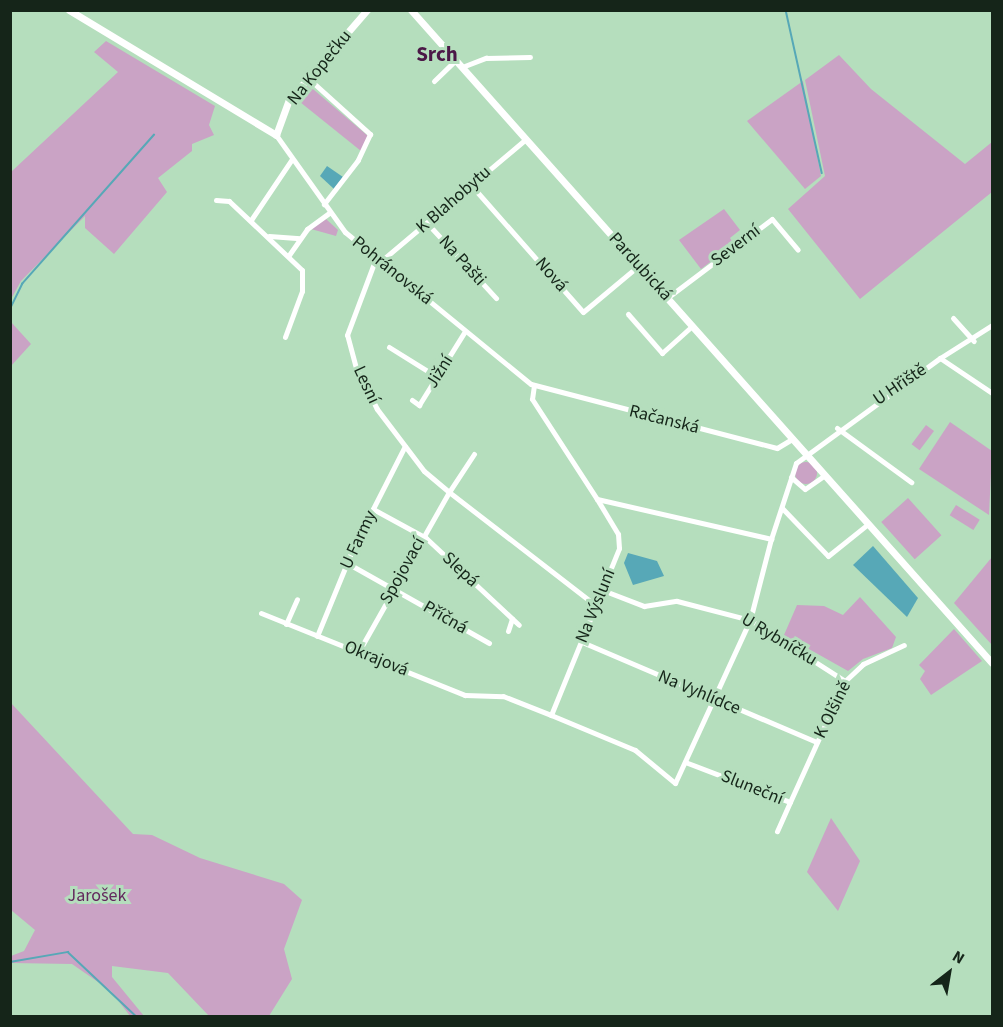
<!DOCTYPE html>
<html>
<head>
<meta charset="utf-8">
<style>
	body { margin:0 }
	#map { position:relative; width:1003px; height:1027px; overflow:hidden; background:#b5debd; font-family:"Source Sans 3",sans-serif }
	div>[style] { position:absolute }
	[style*='--x'] { left:calc(var(--x)*1px); top:calc(var(--y)*1px); width:calc(var(--w)*1px); rotate:calc(var(--a)*1deg) }
	.green>* { inset:0; background:#caa3c5; transform-origin:0 0 }
	.round { border-radius:50% }
	.water>* { inset:0; background:#57a8b7 }
	.stream>* { height:1.5px; margin:-0.75px; padding:0 0.75px; transform-origin:0.75px; border-radius:0.75px; background:#57a8b7 }
	.minor>* { height:5px; margin:-2.5px; padding:0 2.5px; transform-origin:2.5px; border-radius:2.5px; background:#fff }
	.tertiary>* { height:7px; margin:-3.5px; padding:0 3.5px; transform-origin:3.5px; border-radius:3.5px; background:#fff }
	span { translate:-50% -50%; white-space:nowrap; text-align:center; line-height:1.15; -webkit-text-stroke:6px #b5debd; paint-order:stroke }
	.street-label { font-size:18px; color:#152519 }
	.park-label { font-size:18px; color:#63285d }
	.quarter-label { font-size:21px; color:#4b1847; font-weight:700 }
	.frame { position:absolute; inset:0; border:12px solid #152519; pointer-events:none }
	.north { position:absolute; left:919px; top:943px; width:60px; height:60px; -webkit-text-stroke:4px #b5debd; paint-order:stroke; rotate:31deg; font-size:16px; font-weight:700; line-height:24px; text-align:center; color:#152519 }
	.north::after { content:''; display:block; margin:auto; width:21px; height:27px; background:#152519; clip-path:polygon(50% 0,100% 100%,50% 72%,0 100%) }
</style>
</head>
<body>
<div id="map">
	<div class="green">
		<i style="clip-path:polygon(106px 41px,215px 106px,209px 125px,214px 135px,192px 144px,192px 151px,158px 178px,167px 192px,114px 254px,85px 228px,85px 216px,21px 281px,11px 299px,11px 172px,118px 72px,94px 52px)"></i>
		<i style="clip-path:polygon(839px 55px,871px 89px,965px 164px,992px 142px,992px 192px,860px 299px,788px 209px,825px 176px,805px 80px)"></i>
		<i style="clip-path:polygon(803px 81px,821px 176px,805px 189px,747px 121px)"></i>
		<i style="clip-path:polygon(307px 84px,368px 136px,361px 151px,295px 98px)"></i>
		<i style="clip-path:polygon(724px 209px,740px 230px,730px 238px,734px 244px,701px 269px,679px 240px)"></i>
		<i style="clip-path:polygon(326px 219px,338px 230px,336px 236px,311px 229px)"></i>
		<i style="clip-path:polygon(11px 322px,31px 344px,11px 366px)"></i>
		<i style="clip-path:polygon(950px 422px,992px 451px,989px 515px,919px 469px)"></i>
		<i style="left:926px;top:425px;width:10px;height:24px;rotate:37deg"></i>
		<i class="round" style="left:795px;top:462px;width:22px;height:22px"></i>
		<i style="left:908px;top:498px;width:50px;height:36px;rotate:48deg"></i>
		<i style="left:956px;top:505px;width:28px;height:12px;rotate:32deg"></i>
		<i style="clip-path:polygon(992px 557px,992px 645px,954px 603px)"></i>
		<i style="clip-path:polygon(860px 597px,896px 637px,892px 648px,863px 659px,848px 671px,784px 635px,797px 605px,824px 606px,843px 615px)"></i>
		<i style="clip-path:polygon(954px 629px,982px 661px,931px 695px,920px 679px,925px 671px,919px 665px)"></i>
		<i style="clip-path:polygon(11px 703px,133px 834px,152px 835px,200px 858px,284px 884px,302px 900px,284px 949px,292px 979px,269px 1016px,209px 1016px,168px 973px,112px 966px,112px 977px,144px 1016px,130px 1016px,111px 991px,72px 964px,11px 963px,11px 956px,24px 951px,35px 930px,11px 910px)"></i>
		<i style="clip-path:polygon(831px 818px,860px 861px,838px 911px,807px 872px)"></i>
	</div>
	<div class="water">
		<i style="clip-path:polygon(327px 166px,343px 177px,334px 189px,320px 176px)"></i>
		<i style="clip-path:polygon(873px 546px,918px 598px,907px 617px,853px 565px)"></i>
		<i style="clip-path:polygon(628px 553px,657px 561px,664px 576px,633px 585px,624px 563px)"></i>
	</div>
	<div class="stream">
		<i style="--x:786;--y:10;--w:167;--a:77.5"></i>
		<i style="--x:10;--y:309;--w:28;--a:-64"></i>
		<i style="--x:22;--y:284;--w:199;--a:-48.5"></i>
		<i style="--x:10;--y:962;--w:59;--a:-9.8"></i>
		<i style="--x:68;--y:952;--w:93;--a:43.3"></i>
	</div>
	<div class="minor">
		<i style="--x:462;--y:67;--w:26;--a:-21"></i>
		<i style="--x:486;--y:58;--w:44;--a:-1.3"></i>
		<i style="--x:308;--y:78;--w:84;--a:42.1"></i>
		<i style="--x:370;--y:134;--w:29;--a:115"></i>
		<i style="--x:358;--y:160;--w:56;--a:127.7"></i>
		<i style="--x:434;--y:81;--w:30;--a:-44"></i>
		<i style="--x:276;--y:135;--w:119;--a:54.6"></i>
		<i style="--x:345;--y:232;--w:240;--a:39.3"></i>
		<i style="--x:531;--y:384;--w:254;--a:14.6"></i>
		<i style="--x:777;--y:448;--w:17;--a:-31"></i>
		<i style="--x:471;--y:185;--w:169;--a:48.6"></i>
		<i style="--x:583;--y:312;--w:72;--a:-39.9"></i>
		<i style="--x:216;--y:200;--w:13;--a:4"></i>
		<i style="--x:229;--y:201;--w:100;--a:43.4"></i>
		<i style="--x:302;--y:270;--w:21;--a:90"></i>
		<i style="--x:302;--y:291;--w:49;--a:110.3"></i>
		<i style="--x:251;--y:220;--w:73;--a:-56.1"></i>
		<i style="--x:427;--y:223;--w:102;--a:47.4"></i>
		<i style="--x:269;--y:236;--w:31;--a:4"></i>
		<i style="--x:289;--y:255;--w:32;--a:-55"></i>
		<i style="--x:307;--y:229;--w:27;--a:-36"></i>
		<i style="--x:381;--y:261;--w:189;--a:-40.1"></i>
		<i style="--x:667;--y:298;--w:131;--a:-37"></i>
		<i style="--x:772;--y:219;--w:40;--a:50"></i>
		<i style="--x:628;--y:314;--w:52;--a:48.9"></i>
		<i style="--x:662;--y:353;--w:40;--a:-42"></i>
		<i style="--x:953;--y:318;--w:31;--a:48"></i>
		<i style="--x:389;--y:347;--w:57;--a:32"></i>
		<i style="--x:940;--y:358;--w:62;--a:-32.4"></i>
		<i style="--x:534;--y:385;--w:14;--a:98"></i>
		<i style="--x:532;--y:399;--w:119;--a:57"></i>
		<i style="--x:597;--y:499;--w:179;--a:12.9"></i>
		<i style="--x:771;--y:539;--w:80;--a:-71.8"></i>
		<i style="--x:796;--y:463;--w:178;--a:-36.1"></i>
		<i style="--x:940;--y:358;--w:63;--a:33.9"></i>
		<i style="--x:412;--y:400;--w:9;--a:36"></i>
		<i style="--x:419;--y:405;--w:87;--a:-58.1"></i>
		<i style="--x:837;--y:428;--w:92;--a:36.1"></i>
		<i style="--x:474;--y:454;--w:45;--a:123.3"></i>
		<i style="--x:449;--y:492;--w:188;--a:37.7"></i>
		<i style="--x:791;--y:477;--w:18;--a:41"></i>
		<i style="--x:805;--y:489;--w:24;--a:-35"></i>
		<i style="--x:782;--y:508;--w:66;--a:46.2"></i>
		<i style="--x:828;--y:556;--w:51;--a:-38.7"></i>
		<i style="--x:373;--y:509;--w:60;--a:28.7"></i>
		<i style="--x:426;--y:538;--w:127;--a:43.1"></i>
		<i style="--x:347;--y:563;--w:163;--a:29.4"></i>
		<i style="--x:605;--y:591;--w:42;--a:21"></i>
		<i style="--x:644;--y:606;--w:33;--a:-9"></i>
		<i style="--x:677;--y:601;--w:75;--a:14.6"></i>
		<i style="--x:750;--y:620;--w:113;--a:32.7"></i>
		<i style="--x:261;--y:613;--w:220;--a:21.9"></i>
		<i style="--x:465;--y:695;--w:38;--a:2"></i>
		<i style="--x:503;--y:696;--w:52;--a:21.6"></i>
		<i style="--x:551;--y:715;--w:91;--a:22.6"></i>
		<i style="--x:635;--y:750;--w:52;--a:39.5"></i>
		<i style="--x:675;--y:783;--w:179;--a:-65.3"></i>
		<i style="--x:750;--y:620;--w:84;--a:-75.5"></i>
		<i style="--x:286;--y:624;--w:27;--a:-66"></i>
		<i style="--x:508;--y:631;--w:13;--a:-72"></i>
		<i style="--x:317;--y:636;--w:97;--a:-67.7"></i>
		<i style="--x:354;--y:546;--w:112;--a:-63"></i>
		<i style="--x:582;--y:642;--w:255;--a:23.1"></i>
		<i style="--x:359;--y:651;--w:183;--a:-60.5"></i>
		<i style="--x:449;--y:492;--w:33;--a:-140"></i>
		<i style="--x:424;--y:471;--w:78;--a:-127.2"></i>
		<i style="--x:377;--y:409;--w:46;--a:-117.1"></i>
		<i style="--x:356;--y:368;--w:34;--a:-105"></i>
		<i style="--x:347;--y:335;--w:82;--a:-69.4"></i>
		<i style="--x:551;--y:715;--w:180;--a:-67.8"></i>
		<i style="--x:619;--y:548;--w:14;--a:-94"></i>
		<i style="--x:618;--y:534;--w:41;--a:-121"></i>
		<i style="--x:685;--y:762;--w:112;--a:20.9"></i>
		<i style="--x:790;--y:802;--w:32;--a:114"></i>
		<i style="--x:790;--y:802;--w:133;--a:-65.6"></i>
		<i style="--x:845;--y:681;--w:25;--a:-43"></i>
		<i style="--x:863;--y:664;--w:45;--a:-24.9"></i>
	</div>
	<div class="tertiary">
		<i style="--x:69;--y:10;--w:242;--a:31.1"></i>
		<i style="--x:276;--y:135;--w:37;--a:-70"></i>
		<i style="--x:289;--y:100;--w:119;--a:-49.1"></i>
		<i style="--x:411;--y:10;--w:874;--a:48.34"></i>
	</div>
	<div class="street-label">
		<span style="left:320px;top:68px;rotate:-51deg">Na Kopečku</span>
		<span style="left:454px;top:200px;rotate:-41deg">K Blahobytu</span>
		<span style="left:736px;top:246px;rotate:-37deg">Severní</span>
		<span style="left:462px;top:261px;rotate:48deg">Na Pašti</span>
		<span style="left:640px;top:267px;rotate:48deg">Pardubická</span>
		<span style="left:392px;top:271px;rotate:39deg">Pohránovská</span>
		<span style="left:551px;top:275px;rotate:49deg">Nová</span>
		<span style="left:440px;top:372px;rotate:-58deg">Jižní</span>
		<span style="left:366px;top:385px;rotate:65deg">Lesní</span>
		<span style="left:900px;top:385px;rotate:-34deg">U Hřiště</span>
		<span style="left:664px;top:420px;rotate:14deg">Račanská</span>
		<span style="left:359px;top:540px;rotate:-65deg">U Farmy</span>
		<span style="left:460px;top:570px;rotate:43deg">Slepá</span>
		<span style="left:403px;top:571px;rotate:-61deg">Spojovací</span>
		<span style="left:596px;top:606px;rotate:-68deg">Na Výsluní</span>
		<span style="left:445px;top:618px;rotate:30deg">Příčná</span>
		<span style="left:779px;top:640px;rotate:31deg">U Rybníčku</span>
		<span style="left:376px;top:659px;rotate:22deg">Okrajová</span>
		<span style="left:699px;top:693px;rotate:23deg">Na Vyhlídce</span>
		<span style="left:833px;top:710px;rotate:-64deg">K Olšině</span>
		<span style="left:752px;top:788px;rotate:22deg">Sluneční</span>
	</div>
	<div class="park-label">
		<span style="left:97px;top:896px">Jarošek</span>
	</div>
	<div class="quarter-label">
		<span style="left:437px;top:54px">Srch</span>
	</div>
	<div class="frame"></div>
	<div class="north">N</div>
</div>
</body>
</html>
